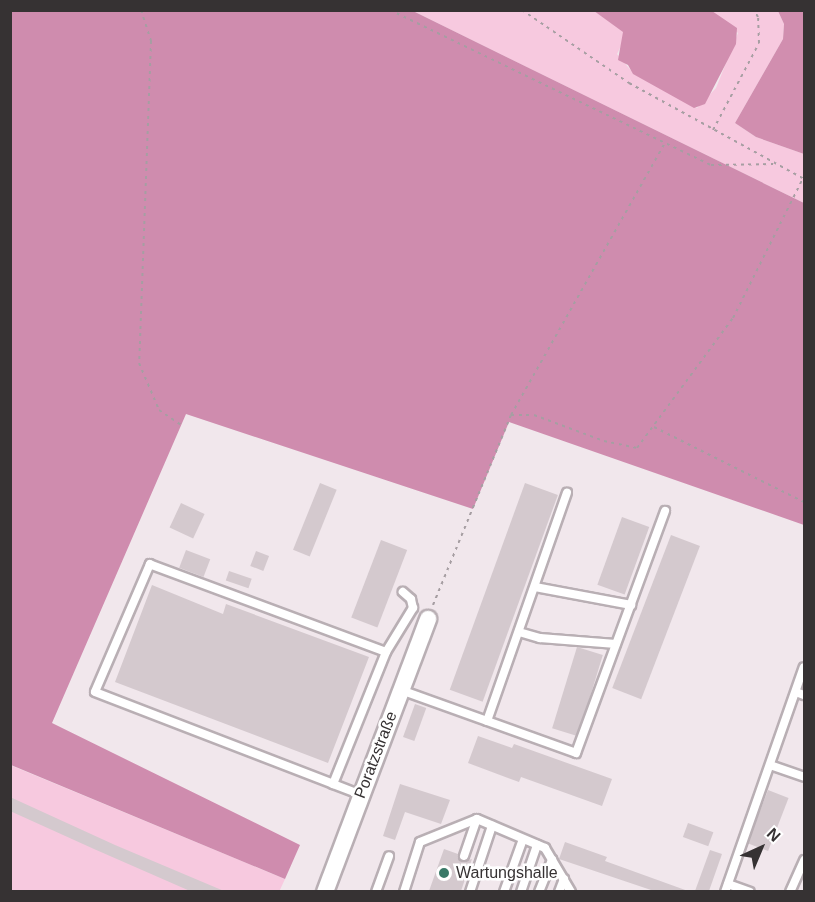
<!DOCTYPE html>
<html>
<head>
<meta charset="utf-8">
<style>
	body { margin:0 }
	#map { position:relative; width:815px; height:902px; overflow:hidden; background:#f1e7ec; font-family:Arial,sans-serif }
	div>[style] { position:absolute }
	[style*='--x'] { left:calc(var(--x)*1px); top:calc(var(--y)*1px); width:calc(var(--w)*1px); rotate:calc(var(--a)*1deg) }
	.green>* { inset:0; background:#f7c9df }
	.forest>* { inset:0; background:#cf8cae }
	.water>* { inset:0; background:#d18eaf }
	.building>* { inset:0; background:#d4c9ce; transform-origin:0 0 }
	.path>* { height:2px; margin-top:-1px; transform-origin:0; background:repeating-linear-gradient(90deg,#a69ea2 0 3px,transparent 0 7.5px) }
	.roads { filter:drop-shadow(2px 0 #b9afb4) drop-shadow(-2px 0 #b9afb4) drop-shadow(0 2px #b9afb4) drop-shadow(0 -2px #b9afb4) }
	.service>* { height:8px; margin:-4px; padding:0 4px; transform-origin:4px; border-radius:4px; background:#fff }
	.minor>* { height:16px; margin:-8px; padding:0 8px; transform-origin:8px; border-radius:8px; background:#fff }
	.dots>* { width:16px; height:16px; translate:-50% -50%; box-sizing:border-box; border:3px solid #fff; border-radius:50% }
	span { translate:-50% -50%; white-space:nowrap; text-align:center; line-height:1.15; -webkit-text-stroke:5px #fff; paint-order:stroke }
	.street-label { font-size:16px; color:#363233 }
	.poi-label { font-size:16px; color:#363233 }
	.left { translate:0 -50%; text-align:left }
	.frame { position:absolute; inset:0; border:12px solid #363233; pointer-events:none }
	.north { position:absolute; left:731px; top:818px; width:60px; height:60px; -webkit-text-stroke:4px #fff; paint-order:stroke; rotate:44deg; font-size:16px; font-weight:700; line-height:24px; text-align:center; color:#363233 }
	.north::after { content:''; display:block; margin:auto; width:21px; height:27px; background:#363233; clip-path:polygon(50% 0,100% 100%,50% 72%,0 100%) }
</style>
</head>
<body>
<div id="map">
	<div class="green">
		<i style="clip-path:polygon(413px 11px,594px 11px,623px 31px,623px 42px,617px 54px,634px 74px,697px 108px,716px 88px,738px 33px,712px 11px,778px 11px,784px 24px,783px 39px,735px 123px,756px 137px,804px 154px,804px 203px)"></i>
		<i style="clip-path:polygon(10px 765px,285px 879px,279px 892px,11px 891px)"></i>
	</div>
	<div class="forest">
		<i style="clip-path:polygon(10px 11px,413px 11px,804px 203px,804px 525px,509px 422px,473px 509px,186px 414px,52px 723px,300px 845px,285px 879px,11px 765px)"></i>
	</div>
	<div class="water">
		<i style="clip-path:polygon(594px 11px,712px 11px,737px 28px,736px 44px,705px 104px,694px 108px,633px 74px,628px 65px,618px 60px,623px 32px)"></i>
		<i style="clip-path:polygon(778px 11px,804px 11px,804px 154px,756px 137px,735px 123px,783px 39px,784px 24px)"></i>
	</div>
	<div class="building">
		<i style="left:320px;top:483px;width:18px;height:72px;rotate:22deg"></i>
		<i style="left:525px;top:483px;width:35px;height:220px;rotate:20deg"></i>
		<i style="left:181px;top:503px;width:26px;height:27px;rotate:25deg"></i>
		<i style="left:622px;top:517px;width:29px;height:72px;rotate:20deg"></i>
		<i style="left:671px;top:535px;width:31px;height:164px;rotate:21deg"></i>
		<i style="left:381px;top:540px;width:28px;height:83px;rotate:21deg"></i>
		<i style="left:186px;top:550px;width:26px;height:19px;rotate:21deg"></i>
		<i style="left:256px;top:551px;width:14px;height:16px;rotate:21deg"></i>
		<i style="left:229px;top:571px;width:24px;height:10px;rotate:19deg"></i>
		<i style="clip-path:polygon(152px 585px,223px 614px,226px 604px,369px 657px,328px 763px,115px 682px)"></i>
		<i style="left:577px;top:647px;width:27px;height:85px;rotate:17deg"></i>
		<i style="left:415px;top:704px;width:12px;height:35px;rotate:20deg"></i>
		<i style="clip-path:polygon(478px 736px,512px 748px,514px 744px,612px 779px,602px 806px,521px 777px,519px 782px,468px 763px)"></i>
		<i style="clip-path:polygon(400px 784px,450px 800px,441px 824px,405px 812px,395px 840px,383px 836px)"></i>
		<i style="left:768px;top:790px;width:22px;height:57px;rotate:21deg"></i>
		<i style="clip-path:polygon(10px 797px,115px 845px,224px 891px,190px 891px,94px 849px,10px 811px)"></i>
		<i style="left:688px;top:823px;width:27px;height:15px;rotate:20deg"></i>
		<i style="clip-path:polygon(565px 842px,607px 857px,605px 861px,688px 891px,654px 891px,559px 859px)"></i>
		<i style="clip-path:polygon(444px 849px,458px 854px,462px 862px,472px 859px,461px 891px,429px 891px)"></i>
		<i style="clip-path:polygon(710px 850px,722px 854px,709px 891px,695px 891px)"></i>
	</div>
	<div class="path">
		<i style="--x:141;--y:10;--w:33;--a:72"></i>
		<i style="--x:151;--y:41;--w:322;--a:92.1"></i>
		<i style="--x:139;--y:363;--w:51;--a:66.9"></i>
		<i style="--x:159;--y:410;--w:27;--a:34"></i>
		<i style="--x:390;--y:10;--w:356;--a:25.8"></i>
		<i style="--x:711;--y:165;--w:62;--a:-0.9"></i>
		<i style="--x:522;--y:10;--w:130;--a:34.3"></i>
		<i style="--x:629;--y:83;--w:200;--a:28.7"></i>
		<i style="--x:713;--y:130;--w:98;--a:-62.1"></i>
		<i style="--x:759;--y:43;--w:26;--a:-92"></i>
		<i style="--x:758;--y:17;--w:8;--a:-120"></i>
		<i style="--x:511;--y:415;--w:23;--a:0"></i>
		<i style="--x:534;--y:415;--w:75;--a:20.4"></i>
		<i style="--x:604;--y:441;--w:34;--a:12"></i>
		<i style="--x:637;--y:448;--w:162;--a:-53.6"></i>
		<i style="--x:733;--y:318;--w:157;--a:-63.4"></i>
		<i style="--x:654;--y:427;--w:168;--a:26.6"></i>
		<i style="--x:433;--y:605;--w:205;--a:-67.7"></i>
		<i style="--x:511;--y:415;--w:313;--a:-60.5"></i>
	</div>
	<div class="roads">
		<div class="service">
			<i style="--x:535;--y:587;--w:98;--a:10.6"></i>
			<i style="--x:519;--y:632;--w:22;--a:16"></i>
			<i style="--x:540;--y:638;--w:76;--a:4.5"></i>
			<i style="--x:386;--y:652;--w:52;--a:-58.5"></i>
			<i style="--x:413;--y:608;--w:9;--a:-103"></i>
			<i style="--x:411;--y:599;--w:11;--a:-139"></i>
			<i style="--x:401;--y:690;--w:186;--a:19.8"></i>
			<i style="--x:576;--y:753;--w:258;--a:-69.8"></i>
			<i style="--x:796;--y:692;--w:9;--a:21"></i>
			<i style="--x:487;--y:721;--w:242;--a:-70.7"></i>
			<i style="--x:770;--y:765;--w:36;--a:19"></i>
			<i style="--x:333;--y:784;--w:142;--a:-68.1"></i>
			<i style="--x:386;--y:652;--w:252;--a:-159.6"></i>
			<i style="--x:150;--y:564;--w:139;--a:113.3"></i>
			<i style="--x:95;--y:692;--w:255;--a:21.1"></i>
			<i style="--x:333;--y:784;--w:31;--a:21"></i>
			<i style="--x:464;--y:856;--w:39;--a:-71"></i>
			<i style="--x:728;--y:884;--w:23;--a:20"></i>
			<i style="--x:376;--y:892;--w:38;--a:-70"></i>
			<i style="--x:404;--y:892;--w:52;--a:-72.3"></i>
			<i style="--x:420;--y:842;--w:61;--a:-22"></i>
			<i style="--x:477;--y:819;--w:74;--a:23.1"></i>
			<i style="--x:545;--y:848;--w:51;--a:59.4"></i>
			<i style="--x:470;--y:892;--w:70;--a:-71.6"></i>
			<i style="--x:504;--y:892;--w:56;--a:-70.3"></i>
			<i style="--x:521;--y:892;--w:50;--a:-71.2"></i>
			<i style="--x:539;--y:892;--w:35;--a:-68"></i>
			<i style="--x:559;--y:892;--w:14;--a:-69"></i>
			<i style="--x:725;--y:892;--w:238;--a:-70.7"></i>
			<i style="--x:790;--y:892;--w:35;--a:-66"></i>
		</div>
		<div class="minor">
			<i style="--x:325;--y:892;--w:292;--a:-69.3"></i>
		</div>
	</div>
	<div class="dots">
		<i style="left:444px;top:873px;background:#397967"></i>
	</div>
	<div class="street-label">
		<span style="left:376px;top:755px;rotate:-69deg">Poratzstraße</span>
	</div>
	<div class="poi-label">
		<span class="left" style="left:456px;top:873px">Wartungshalle</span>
	</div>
	<div class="frame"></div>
	<div class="north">N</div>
</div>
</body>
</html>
